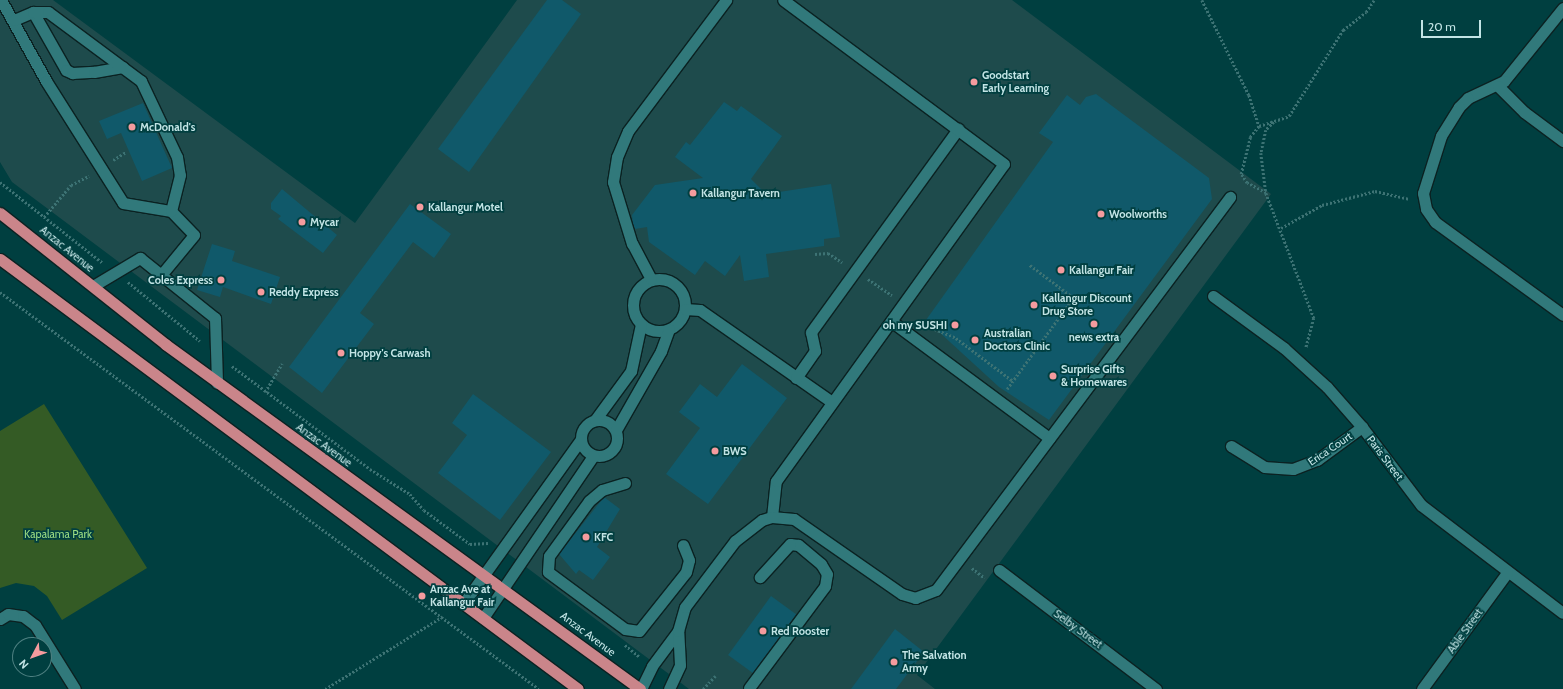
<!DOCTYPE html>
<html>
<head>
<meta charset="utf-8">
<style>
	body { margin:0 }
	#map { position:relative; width:1563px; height:689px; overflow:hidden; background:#003f40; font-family:Cabin,sans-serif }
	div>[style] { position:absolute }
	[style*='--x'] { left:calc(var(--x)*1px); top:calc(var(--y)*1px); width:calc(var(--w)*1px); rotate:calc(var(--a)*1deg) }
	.built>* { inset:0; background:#1e4b4c }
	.green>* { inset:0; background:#345b25 }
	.building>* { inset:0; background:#10596a; transform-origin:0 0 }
	.path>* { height:2.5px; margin-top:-1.25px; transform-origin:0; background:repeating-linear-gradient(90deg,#3d7374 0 2px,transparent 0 4px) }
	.roads { filter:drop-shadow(1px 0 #0b2222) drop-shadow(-1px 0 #0b2222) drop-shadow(0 1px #0b2222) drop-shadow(0 -1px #0b2222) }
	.service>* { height:11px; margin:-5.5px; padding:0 5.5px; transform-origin:5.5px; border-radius:5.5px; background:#31797b }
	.service>.ring { margin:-5.5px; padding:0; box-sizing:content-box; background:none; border:11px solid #31797b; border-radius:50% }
	.minor>* { height:11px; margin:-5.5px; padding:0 5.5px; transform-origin:5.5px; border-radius:5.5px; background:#31797b }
	.trunk>* { height:11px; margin:-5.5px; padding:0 5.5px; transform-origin:5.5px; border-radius:5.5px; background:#ca858a }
	.dots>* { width:11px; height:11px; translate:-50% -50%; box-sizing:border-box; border:2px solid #003f40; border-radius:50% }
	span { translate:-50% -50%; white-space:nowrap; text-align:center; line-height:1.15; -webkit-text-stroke:3.5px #003f40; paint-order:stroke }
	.poi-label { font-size:11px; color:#c2e4e5; font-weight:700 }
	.left { translate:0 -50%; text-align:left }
	.right { translate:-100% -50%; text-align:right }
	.street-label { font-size:11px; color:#c2e4e5 }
	.park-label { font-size:11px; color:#99da81 }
	.north { position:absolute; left:12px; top:637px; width:40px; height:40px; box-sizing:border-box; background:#003f40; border:1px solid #4e8182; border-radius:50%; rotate:229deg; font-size:11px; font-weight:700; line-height:16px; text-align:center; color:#c2e4e5 }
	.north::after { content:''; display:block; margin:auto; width:14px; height:18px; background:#f59b9e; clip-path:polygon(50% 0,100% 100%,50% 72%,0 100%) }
	.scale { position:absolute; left:1421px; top:20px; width:60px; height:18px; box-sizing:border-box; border:2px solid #c2e4e5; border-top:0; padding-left:5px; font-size:12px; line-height:14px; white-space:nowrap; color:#c2e4e5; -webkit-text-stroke:3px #003f40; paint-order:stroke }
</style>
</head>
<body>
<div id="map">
	<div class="built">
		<i style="clip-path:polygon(0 0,53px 0,355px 223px,517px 0,1012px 0,1271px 194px,917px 675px,935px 689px,689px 689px,12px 182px,0 162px)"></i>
	</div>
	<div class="green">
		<i style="clip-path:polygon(44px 404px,147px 568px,62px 620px,47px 596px,34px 586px,16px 583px,0 588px,0 431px)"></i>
	</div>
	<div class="building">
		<i style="clip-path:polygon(547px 0,562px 0,581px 14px,469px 172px,438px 149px)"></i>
		<i style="clip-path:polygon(1096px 94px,1209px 178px,1212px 199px,1049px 420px,999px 387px,926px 320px,1053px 142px,1039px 133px,1067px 95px,1080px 105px,1086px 97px)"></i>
		<i style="clip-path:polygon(724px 102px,737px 111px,741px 106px,782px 136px,751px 179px,766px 194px,831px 184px,840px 237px,824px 239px,824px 246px,766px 254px,769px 277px,744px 281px,740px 255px,725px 276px,705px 261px,695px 275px,649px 242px,647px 227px,635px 229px,633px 224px,632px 215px,655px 185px,703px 178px,675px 157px,686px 142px,690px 145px)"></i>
		<i style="clip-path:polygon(143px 103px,172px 168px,142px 181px,121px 133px,107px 139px,99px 121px)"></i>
		<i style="clip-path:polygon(282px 189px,337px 235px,323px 253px,278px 219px,281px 216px,271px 209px,271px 203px)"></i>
		<i style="clip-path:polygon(410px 204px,451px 234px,434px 258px,413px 242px,360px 313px,374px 324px,322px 393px,289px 367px)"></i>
		<i style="clip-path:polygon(212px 244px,235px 251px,232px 261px,280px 277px,271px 304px,223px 287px,220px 297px,197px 290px)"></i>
		<i style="clip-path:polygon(742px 364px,787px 398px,708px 504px,666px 474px,700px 428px,679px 412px,700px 384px,717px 397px)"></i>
		<i style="clip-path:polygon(473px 394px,551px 452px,500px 520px,438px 473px,467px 435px,452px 423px)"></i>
		<i style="clip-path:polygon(604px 497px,620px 509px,597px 547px,610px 557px,593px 580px,579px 570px,576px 574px,559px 554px)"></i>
		<i style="left:771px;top:596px;width:31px;height:73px;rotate:36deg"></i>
		<i style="clip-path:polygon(895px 629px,924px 652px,896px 689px,851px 689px)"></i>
	</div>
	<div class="path">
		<i style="--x:1202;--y:0;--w:106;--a:63.7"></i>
		<i style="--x:1249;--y:95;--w:33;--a:72"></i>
		<i style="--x:1274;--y:122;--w:11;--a:135"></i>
		<i style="--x:1266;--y:130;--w:24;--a:102"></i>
		<i style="--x:1261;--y:153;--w:40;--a:82.9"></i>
		<i style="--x:1266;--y:193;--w:134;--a:69"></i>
		<i style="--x:1314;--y:318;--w:31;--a:105"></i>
		<i style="--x:113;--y:160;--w:15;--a:-32"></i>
		<i style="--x:0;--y:182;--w:131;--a:38.2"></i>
		<i style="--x:1266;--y:193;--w:21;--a:-152"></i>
		<i style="--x:1247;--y:183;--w:11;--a:-124"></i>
		<i style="--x:1241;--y:174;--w:38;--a:-76"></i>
		<i style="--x:1250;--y:137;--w:14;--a:-51"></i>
		<i style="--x:1259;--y:126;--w:32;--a:-18"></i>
		<i style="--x:1289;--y:116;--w:102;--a:-57.9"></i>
		<i style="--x:1343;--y:30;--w:29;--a:-38"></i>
		<i style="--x:1366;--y:12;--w:14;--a:-56"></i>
		<i style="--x:44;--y:217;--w:42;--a:-49.8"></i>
		<i style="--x:71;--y:185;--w:20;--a:-27"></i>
		<i style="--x:1281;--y:228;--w:47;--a:-29.3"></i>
		<i style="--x:1322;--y:205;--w:55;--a:-14.8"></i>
		<i style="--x:1375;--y:191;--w:35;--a:13"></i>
		<i style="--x:815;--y:254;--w:13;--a:-4"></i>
		<i style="--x:828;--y:253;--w:17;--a:33"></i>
		<i style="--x:868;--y:279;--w:29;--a:34"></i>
		<i style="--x:128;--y:282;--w:93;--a:39.3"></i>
		<i style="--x:0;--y:292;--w:669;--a:36.37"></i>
		<i style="--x:927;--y:326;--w:31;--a:22"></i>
		<i style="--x:956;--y:338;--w:71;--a:37"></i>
		<i style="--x:232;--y:366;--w:172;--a:36.7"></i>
		<i style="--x:370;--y:469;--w:47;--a:32"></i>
		<i style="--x:410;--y:494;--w:21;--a:49"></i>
		<i style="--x:424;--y:510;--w:57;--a:36.5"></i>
		<i style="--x:470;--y:544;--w:18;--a:-3"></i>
		<i style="--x:1007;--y:389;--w:112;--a:-54"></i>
		<i style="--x:1073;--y:298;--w:55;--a:-143.1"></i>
		<i style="--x:265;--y:392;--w:33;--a:-59"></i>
		<i style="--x:972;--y:568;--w:16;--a:38"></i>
		<i style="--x:625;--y:645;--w:19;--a:39"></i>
		<i style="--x:325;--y:689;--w:139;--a:-31.7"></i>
		<i style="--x:703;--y:689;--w:18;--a:-47"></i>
	</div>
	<div class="roads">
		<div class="service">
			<i style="--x:1;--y:0;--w:93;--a:60.9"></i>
			<i style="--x:46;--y:81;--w:144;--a:57.7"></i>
			<i style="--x:123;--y:203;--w:49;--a:9.5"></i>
			<i style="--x:171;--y:211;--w:33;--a:46"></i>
			<i style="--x:194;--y:235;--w:52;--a:129.5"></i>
			<i style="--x:33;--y:12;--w:67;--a:60.4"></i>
			<i style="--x:66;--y:70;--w:7;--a:27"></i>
			<i style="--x:72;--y:73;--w:22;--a:-3"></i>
			<i style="--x:94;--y:72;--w:29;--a:-10"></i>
			<i style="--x:14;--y:20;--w:21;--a:-23"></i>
			<i style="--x:33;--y:12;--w:15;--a:0"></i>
			<i style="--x:48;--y:12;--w:116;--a:36.6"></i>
			<i style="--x:141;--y:81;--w:84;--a:64.7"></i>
			<i style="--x:177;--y:157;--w:18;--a:81"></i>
			<i style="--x:180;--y:175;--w:37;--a:104"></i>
			<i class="ring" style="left:633px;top:279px;width:41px;height:41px"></i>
			<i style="--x:651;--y:279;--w:40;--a:-118"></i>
			<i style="--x:632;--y:244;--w:65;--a:-107"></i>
			<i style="--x:613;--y:182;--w:25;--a:-81"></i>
			<i style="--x:617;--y:157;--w:28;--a:-67"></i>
			<i style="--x:628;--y:131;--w:164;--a:-53.2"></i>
			<i style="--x:93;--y:286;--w:55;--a:-30.8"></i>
			<i style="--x:140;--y:258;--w:96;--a:38.7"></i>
			<i style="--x:215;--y:318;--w:65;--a:88.2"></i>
			<i style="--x:685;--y:309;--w:15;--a:4"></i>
			<i style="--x:700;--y:310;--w:161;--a:34.9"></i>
			<i style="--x:891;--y:321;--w:197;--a:36.5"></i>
			<i style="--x:796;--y:378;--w:33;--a:-55"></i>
			<i style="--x:815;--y:351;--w:19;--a:-102"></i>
			<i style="--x:811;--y:332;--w:251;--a:-54.1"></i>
			<i class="ring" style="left:581px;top:420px;width:25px;height:25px"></i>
			<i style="--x:595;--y:420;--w:61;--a:-53.7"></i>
			<i style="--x:631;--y:371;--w:48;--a:-78"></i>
			<i style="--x:616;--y:430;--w:91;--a:-60.3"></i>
			<i style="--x:661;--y:351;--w:23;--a:-70"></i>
			<i style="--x:625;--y:483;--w:24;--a:163"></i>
			<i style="--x:602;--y:490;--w:17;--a:140"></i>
			<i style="--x:589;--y:501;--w:68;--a:126"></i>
			<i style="--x:549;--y:556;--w:16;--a:94"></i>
			<i style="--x:548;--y:572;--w:96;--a:36.5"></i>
			<i style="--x:625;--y:629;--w:14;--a:8"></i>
			<i style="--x:639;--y:631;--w:75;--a:-51.5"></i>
			<i style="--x:686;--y:572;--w:12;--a:-76"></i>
			<i style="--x:689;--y:560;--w:16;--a:-112"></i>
			<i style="--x:772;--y:517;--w:36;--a:-84"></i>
			<i style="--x:776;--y:481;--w:390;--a:-54.3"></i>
			<i style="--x:1004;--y:164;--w:275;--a:-143.4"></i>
			<i style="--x:463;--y:604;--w:203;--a:-54.4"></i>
			<i style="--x:483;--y:618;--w:196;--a:-55.8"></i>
			<i style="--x:749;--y:688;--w:127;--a:-53.3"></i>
			<i style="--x:825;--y:586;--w:12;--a:-81"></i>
			<i style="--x:827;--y:574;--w:12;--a:-121"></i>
			<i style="--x:821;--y:564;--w:30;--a:-140"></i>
			<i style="--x:798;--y:545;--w:8;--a:-173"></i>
			<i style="--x:790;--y:544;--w:45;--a:132.3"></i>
			<i style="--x:641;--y:689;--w:25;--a:-64"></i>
			<i style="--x:652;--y:666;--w:44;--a:-53.4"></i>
			<i style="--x:669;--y:689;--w:26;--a:-65"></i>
			<i style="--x:680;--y:665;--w:34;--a:-93"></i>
			<i style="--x:678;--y:631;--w:25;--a:-74"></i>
			<i style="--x:685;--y:607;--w:83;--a:-52.9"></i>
			<i style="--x:735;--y:541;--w:34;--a:-38"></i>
			<i style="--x:762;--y:520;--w:10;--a:-17"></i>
			<i style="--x:772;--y:517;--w:22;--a:5"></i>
			<i style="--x:794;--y:519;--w:131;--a:34.8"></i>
			<i style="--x:902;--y:594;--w:14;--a:17"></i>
			<i style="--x:915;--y:598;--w:22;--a:-21"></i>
			<i style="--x:936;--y:590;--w:491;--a:-53.2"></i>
		</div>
		<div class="minor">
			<i style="--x:1563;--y:8;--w:94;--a:128.9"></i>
			<i style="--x:1504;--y:81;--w:40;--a:155"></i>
			<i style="--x:1468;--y:98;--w:13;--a:135"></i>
			<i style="--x:1459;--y:107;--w:34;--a:122"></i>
			<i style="--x:1441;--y:136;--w:60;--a:107.5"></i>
			<i style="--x:1423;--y:193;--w:16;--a:79"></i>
			<i style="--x:1426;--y:209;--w:16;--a:55"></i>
			<i style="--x:1435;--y:222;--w:158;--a:36"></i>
			<i style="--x:1498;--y:86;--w:37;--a:45"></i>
			<i style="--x:1524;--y:112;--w:49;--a:36.6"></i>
			<i style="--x:1213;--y:296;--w:88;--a:36.2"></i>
			<i style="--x:1284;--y:348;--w:58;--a:42.2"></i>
			<i style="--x:1327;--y:387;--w:53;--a:48.8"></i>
			<i style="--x:1362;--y:427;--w:98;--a:52.9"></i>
			<i style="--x:1421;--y:505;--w:178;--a:37.3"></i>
			<i style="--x:1231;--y:446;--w:39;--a:32"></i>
			<i style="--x:1264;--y:467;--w:29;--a:4"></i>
			<i style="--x:1293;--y:469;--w:26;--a:-21"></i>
			<i style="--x:1317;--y:460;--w:56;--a:-36.3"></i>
			<i style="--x:999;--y:570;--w:197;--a:37.2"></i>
			<i style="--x:0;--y:619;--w:9;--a:-32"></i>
			<i style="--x:8;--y:614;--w:15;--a:8"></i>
			<i style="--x:23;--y:616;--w:15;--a:37"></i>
			<i style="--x:35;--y:625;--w:75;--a:58"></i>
			<i style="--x:1422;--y:689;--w:144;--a:-53.8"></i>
		</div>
		<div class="trunk">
			<i style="--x:0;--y:213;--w:211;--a:38.4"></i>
			<i style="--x:165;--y:344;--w:587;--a:35.99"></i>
			<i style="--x:0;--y:259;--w:720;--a:36.65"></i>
		</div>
	</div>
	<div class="dots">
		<i style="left:974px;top:82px;background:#f59b9e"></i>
		<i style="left:132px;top:127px;background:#f59b9e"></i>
		<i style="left:693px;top:193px;background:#f59b9e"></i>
		<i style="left:420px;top:207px;background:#f59b9e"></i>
		<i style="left:1101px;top:214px;background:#f59b9e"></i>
		<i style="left:302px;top:222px;background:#f59b9e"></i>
		<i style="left:1061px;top:270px;background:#f59b9e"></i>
		<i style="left:221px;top:280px;background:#f59b9e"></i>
		<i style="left:261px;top:292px;background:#f59b9e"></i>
		<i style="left:1034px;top:305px;background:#f59b9e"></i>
		<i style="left:1094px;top:324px;background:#f59b9e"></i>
		<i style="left:955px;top:325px;background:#f59b9e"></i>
		<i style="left:975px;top:340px;background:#f59b9e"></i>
		<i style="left:341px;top:353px;background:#f59b9e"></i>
		<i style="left:1053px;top:376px;background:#f59b9e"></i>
		<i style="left:715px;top:451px;background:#f59b9e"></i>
		<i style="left:586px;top:537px;background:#f59b9e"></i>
		<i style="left:422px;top:596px;background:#f59b9e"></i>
		<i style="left:763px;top:631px;background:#f59b9e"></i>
		<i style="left:894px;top:662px;background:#f59b9e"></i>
	</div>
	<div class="poi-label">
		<span class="left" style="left:982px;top:82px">Goodstart<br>Early Learning</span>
		<span class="left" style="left:140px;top:127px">McDonald's</span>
		<span class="left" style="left:701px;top:193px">Kallangur Tavern</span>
		<span class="left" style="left:428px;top:207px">Kallangur Motel</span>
		<span class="left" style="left:1109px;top:214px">Woolworths</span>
		<span class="left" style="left:310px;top:222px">Mycar</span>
		<span class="left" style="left:1069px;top:270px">Kallangur Fair</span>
		<span class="right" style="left:213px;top:280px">Coles Express</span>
		<span class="left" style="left:269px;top:292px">Reddy Express</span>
		<span class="left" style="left:1042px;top:305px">Kallangur Discount<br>Drug Store</span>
		<span class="right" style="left:947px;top:325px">oh my SUSHI</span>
		<span class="left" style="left:984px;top:340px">Australian<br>Doctors Clinic</span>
		<span style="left:1094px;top:337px">news extra</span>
		<span class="left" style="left:349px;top:353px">Hoppy's Carwash</span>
		<span class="left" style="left:1061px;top:376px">Surprise Gifts<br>&amp; Homewares</span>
		<span class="left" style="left:723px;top:451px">BWS</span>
		<span class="left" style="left:594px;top:537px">KFC</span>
		<span class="left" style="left:430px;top:596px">Anzac Ave at<br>Kallangur Fair</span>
		<span class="left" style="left:771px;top:631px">Red Rooster</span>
		<span class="left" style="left:902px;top:662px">The Salvation<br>Army</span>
	</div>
	<div class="street-label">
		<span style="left:67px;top:249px;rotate:39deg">Anzac Avenue</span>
		<span style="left:324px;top:445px;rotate:36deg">Anzac Avenue</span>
		<span style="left:1330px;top:449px;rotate:-34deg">Erica Court</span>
		<span style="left:1385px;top:458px;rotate:53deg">Paris Street</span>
		<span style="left:1078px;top:629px;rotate:36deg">Selby Street</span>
		<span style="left:1465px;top:631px;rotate:-54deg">Able Street</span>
		<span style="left:588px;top:634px;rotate:37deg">Anzac Avenue</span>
	</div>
	<div class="park-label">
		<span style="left:58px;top:534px">Kapalama Park</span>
	</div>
	<div class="north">N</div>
	<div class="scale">20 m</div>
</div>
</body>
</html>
